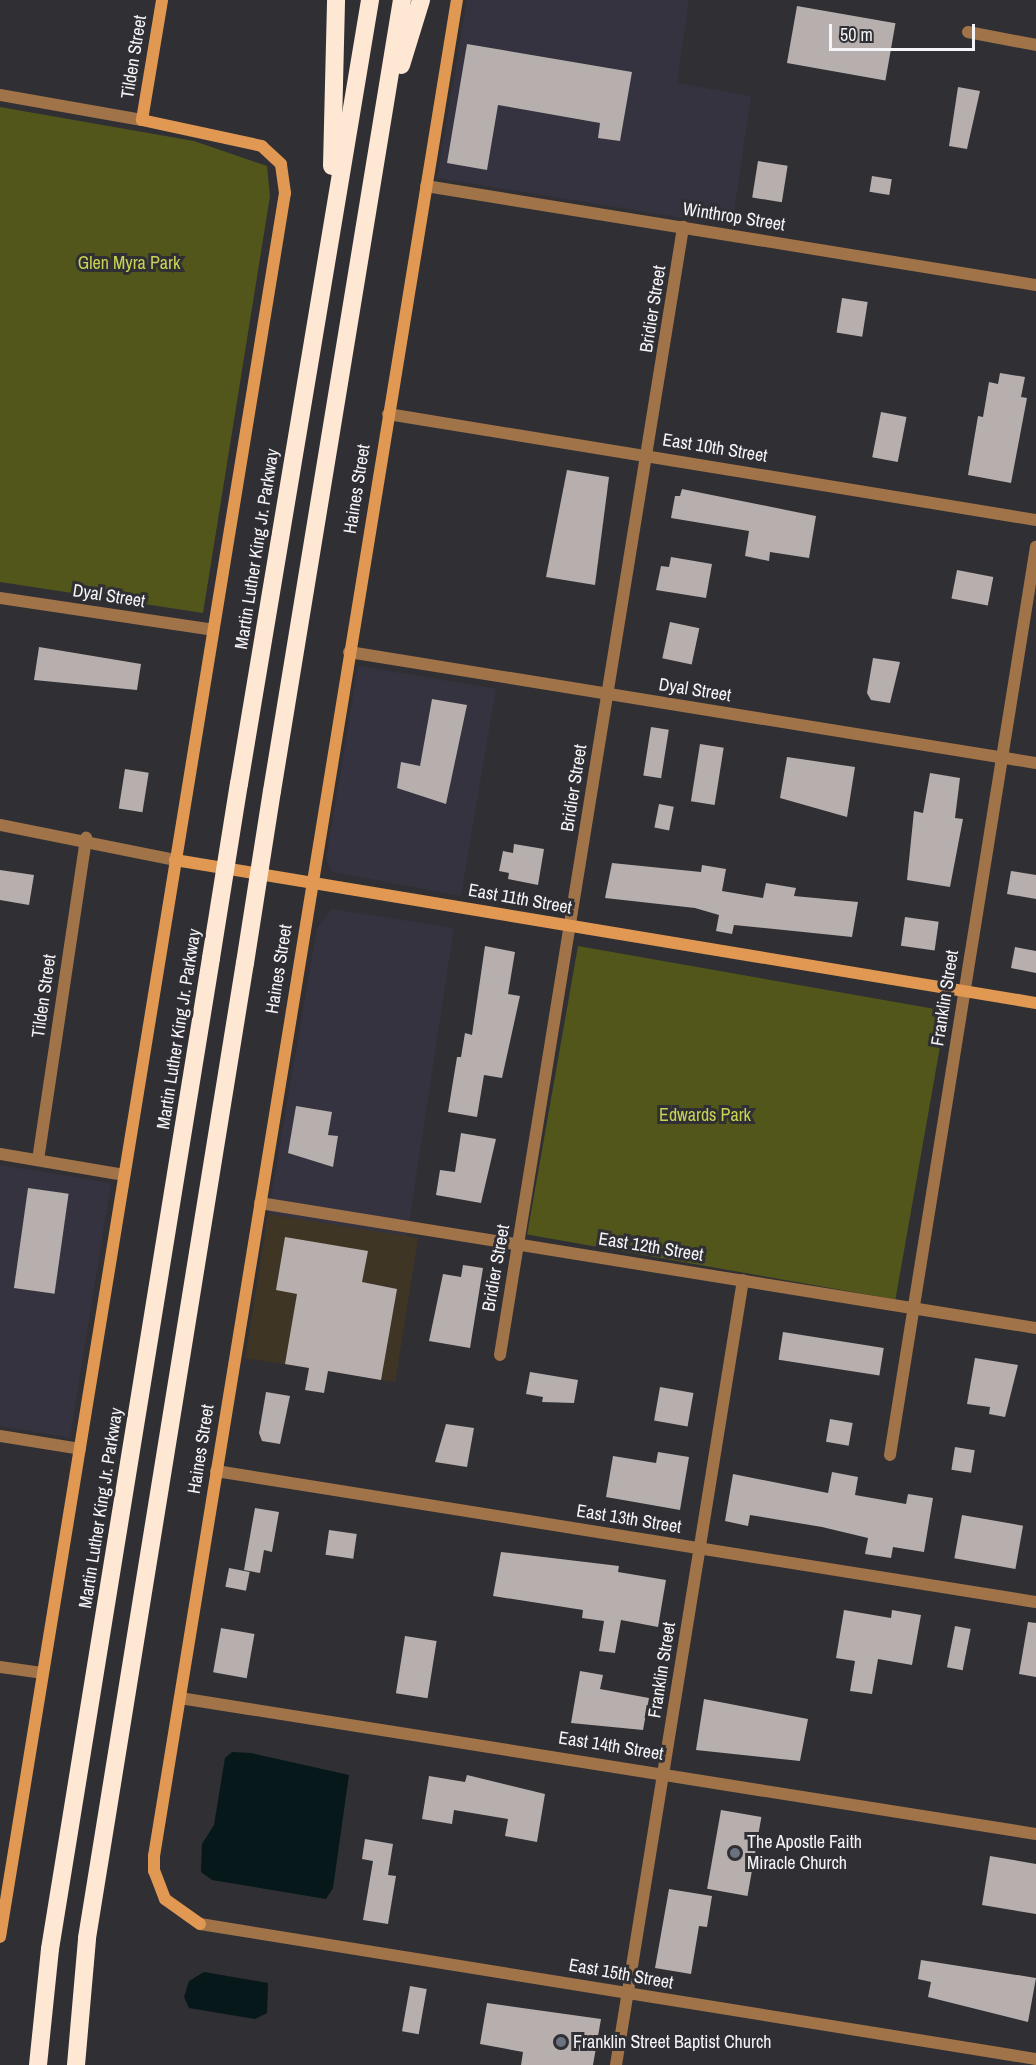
<!DOCTYPE html>
<html>
<head>
<meta charset="utf-8">
<style>
	body { margin:0 }
	#map { position:relative; width:1036px; height:2065px; overflow:hidden; background:#2f2f34; font-family:"Archivo Narrow",sans-serif }
	div>[style] { position:absolute }
	[style*='--x'] { left:calc(var(--x)*1px); top:calc(var(--y)*1px); width:calc(var(--w)*1px); rotate:calc(var(--a)*1deg) }
	.built>* { inset:0; background:#35333f }
	.industrial>* { inset:0; background:#3f3525; transform-origin:0 0 }
	.green>* { inset:0; background:#52561a; transform-origin:0 0 }
	.water>* { inset:0; background:#07181b }
	.building>* { inset:0; background:#b7afad; transform-origin:0 0 }
	.street>* { height:12px; margin:-6px; padding:0 6px; transform-origin:6px; border-radius:6px; background:#a07349 }
	.secondary>* { height:12px; margin:-6px; padding:0 6px; transform-origin:6px; border-radius:6px; background:#e09852 }
	.highway>* { height:18px; margin:-9px; padding:0 9px; transform-origin:9px; border-radius:9px; background:#fee7d3 }
	.highway-bridge>* { height:18px; margin:-9px; padding:0 9px; transform-origin:9px; border-radius:9px; background:#fee7d3 }
	.dots>* { width:16px; height:16px; translate:-50% -50%; box-sizing:border-box; border:3px solid #2f2f34; border-radius:50% }
	span { translate:-50% -50%; white-space:nowrap; text-align:center; line-height:1.15; -webkit-text-stroke:6px #2f2f34; paint-order:stroke }
	.street-label { font-size:18px; color:#f5f4f8 }
	.park-label { font-size:18px; color:#c9d252 }
	.poi-label { font-size:18px; color:#f5f4f8 }
	.left { translate:0 -50%; text-align:left }
	.scale { position:absolute; left:829px; top:24px; width:146px; height:27px; box-sizing:border-box; border:3px solid #f5f4f8; border-top:0; padding-left:8px; font-size:18px; line-height:21px; white-space:nowrap; color:#f5f4f8; -webkit-text-stroke:4px #2f2f34; paint-order:stroke }
</style>
</head>
<body>
<div id="map">
	<div class="built">
		<i style="clip-path:polygon(467px 0,689px 0,677px 83px,751px 96px,732px 226px,437px 178px)"></i>
		<i style="clip-path:polygon(358px 666px,496px 689px,461px 896px,332px 872px,326px 859px)"></i>
		<i style="clip-path:polygon(332px 909px,454px 928px,407px 1237px,268px 1214px,317px 928px)"></i>
		<i style="clip-path:polygon(0 1165px,111px 1183px,70px 1438px,0 1426px)"></i>
	</div>
	<div class="industrial">
		<i style="left:268px;top:1214px;width:152px;height:146px;rotate:9deg"></i>
	</div>
	<div class="green">
		<i style="clip-path:polygon(0 107px,194px 141px,267px 166px,270px 196px,203px 613px,0 582px)"></i>
		<i style="left:578px;top:946px;width:374px;height:293px;rotate:10deg"></i>
	</div>
	<div class="water">
		<i style="clip-path:polygon(251px 1753px,349px 1775px,333px 1888px,326px 1899px,212px 1880px,201px 1872px,202px 1844px,214px 1825px,225px 1758px,232px 1752px)"></i>
		<i style="clip-path:polygon(204px 1972px,268px 1983px,267px 2013px,255px 2019px,189px 2008px,184px 1997px,189px 1981px)"></i>
	</div>
	<div class="building">
		<i style="left:797px;top:6px;width:100px;height:58px;rotate:10deg"></i>
		<i style="clip-path:polygon(467px 44px,632px 72px,620px 141px,598px 138px,600px 123px,498px 105px,487px 170px,447px 163px)"></i>
		<i style="clip-path:polygon(958px 87px,980px 91px,967px 149px,949px 146px)"></i>
		<i style="left:758px;top:161px;width:30px;height:37px;rotate:9deg"></i>
		<i style="left:872px;top:176px;width:20px;height:16px;rotate:9deg"></i>
		<i style="left:842px;top:298px;width:26px;height:35px;rotate:9deg"></i>
		<i style="clip-path:polygon(1000px 373px,1025px 377px,1021px 397px,1027px 398px,1011px 483px,968px 475px,978px 416px,983px 417px,989px 382px,998px 384px)"></i>
		<i style="left:881px;top:412px;width:26px;height:46px;rotate:11deg"></i>
		<i style="clip-path:polygon(567px 470px,609px 477px,595px 585px,546px 577px)"></i>
		<i style="clip-path:polygon(682px 489px,816px 516px,809px 558px,770px 552px,769px 561px,745px 556px,749px 531px,671px 518px,675px 496px,680px 496px)"></i>
		<i style="clip-path:polygon(671px 557px,712px 564px,706px 598px,656px 590px,661px 566px,669px 567px)"></i>
		<i style="left:957px;top:570px;width:37px;height:29px;rotate:11deg"></i>
		<i style="left:670px;top:622px;width:30px;height:37px;rotate:12deg"></i>
		<i style="clip-path:polygon(39px 647px,141px 664px,137px 690px,34px 680px)"></i>
		<i style="clip-path:polygon(873px 658px,900px 662px,890px 703px,871px 700px,867px 693px)"></i>
		<i style="clip-path:polygon(432px 699px,467px 705px,446px 804px,397px 788px,401px 762px,420px 766px)"></i>
		<i style="left:651px;top:727px;width:18px;height:49px;rotate:9deg"></i>
		<i style="left:700px;top:744px;width:24px;height:58px;rotate:9deg"></i>
		<i style="clip-path:polygon(787px 757px,855px 767px,847px 817px,780px 798px)"></i>
		<i style="left:125px;top:769px;width:24px;height:40px;rotate:9deg"></i>
		<i style="clip-path:polygon(930px 773px,960px 778px,955px 818px,963px 819px,950px 887px,907px 880px,914px 811px,923px 813px)"></i>
		<i style="left:659px;top:804px;width:15px;height:24px;rotate:11deg"></i>
		<i style="clip-path:polygon(514px 844px,544px 849px,538px 885px,508px 879px,509px 873px,499px 871px,503px 851px,513px 853px)"></i>
		<i style="clip-path:polygon(612px 863px,701px 872px,702px 865px,726px 869px,722px 891px,763px 898px,766px 883px,796px 888px,794px 896px,858px 902px,852px 937px,734px 925px,732px 934px,716px 931px,719px 915px,695px 908px,605px 898px)"></i>
		<i style="clip-path:polygon(0 870px,34px 875px,29px 905px,0 900px)"></i>
		<i style="clip-path:polygon(1011px 871px,1036px 875px,1036px 899px,1007px 894px)"></i>
		<i style="left:905px;top:917px;width:34px;height:29px;rotate:8deg"></i>
		<i style="clip-path:polygon(485px 946px,515px 952px,508px 994px,520px 996px,502px 1078px,484px 1075px,477px 1117px,448px 1112px,457px 1057px,461px 1057px,465px 1033px,472px 1035px)"></i>
		<i style="clip-path:polygon(1015px 947px,1036px 951px,1036px 973px,1011px 968px)"></i>
		<i style="clip-path:polygon(296px 1106px,332px 1112px,328px 1135px,338px 1136px,333px 1167px,288px 1153px)"></i>
		<i style="clip-path:polygon(461px 1133px,496px 1139px,481px 1203px,436px 1195px,440px 1170px,455px 1172px)"></i>
		<i style="left:28px;top:1188px;width:41px;height:101px;rotate:8deg"></i>
		<i style="clip-path:polygon(285px 1237px,368px 1251px,362px 1282px,397px 1289px,381px 1380px,328px 1371px,324px 1393px,305px 1390px,309px 1368px,285px 1364px,297px 1294px,276px 1290px)"></i>
		<i style="clip-path:polygon(463px 1265px,483px 1268px,470px 1348px,429px 1341px,443px 1274px,461px 1277px)"></i>
		<i style="left:783px;top:1332px;width:102px;height:28px;rotate:9deg"></i>
		<i style="clip-path:polygon(975px 1358px,1018px 1365px,1005px 1417px,989px 1414px,990px 1407px,967px 1404px)"></i>
		<i style="clip-path:polygon(530px 1372px,578px 1380px,574px 1403px,542px 1402px,543px 1397px,526px 1394px)"></i>
		<i style="left:660px;top:1387px;width:34px;height:34px;rotate:10deg"></i>
		<i style="clip-path:polygon(266px 1392px,290px 1396px,280px 1444px,262px 1441px,259px 1433px)"></i>
		<i style="left:830px;top:1419px;width:23px;height:23px;rotate:10deg"></i>
		<i style="clip-path:polygon(446px 1424px,474px 1428px,467px 1467px,435px 1462px)"></i>
		<i style="left:955px;top:1447px;width:20px;height:23px;rotate:9deg"></i>
		<i style="clip-path:polygon(658px 1452px,689px 1457px,680px 1510px,606px 1497px,613px 1456px,656px 1463px)"></i>
		<i style="clip-path:polygon(832px 1472px,858px 1477px,855px 1495px,906px 1504px,908px 1494px,933px 1498px,924px 1552px,893px 1547px,891px 1558px,865px 1554px,868px 1538px,822px 1527px,750px 1515px,748px 1526px,725px 1521px,733px 1474px,828px 1493px)"></i>
		<i style="clip-path:polygon(255px 1508px,279px 1512px,272px 1552px,264px 1550px,260px 1573px,244px 1570px)"></i>
		<i style="left:962px;top:1515px;width:62px;height:44px;rotate:10deg"></i>
		<i style="left:329px;top:1530px;width:28px;height:25px;rotate:8deg"></i>
		<i style="clip-path:polygon(501px 1552px,619px 1566px,618px 1572px,666px 1580px,658px 1627px,621px 1620px,615px 1653px,599px 1651px,604px 1621px,582px 1618px,583px 1610px,493px 1596px)"></i>
		<i style="left:229px;top:1568px;width:21px;height:19px;rotate:11deg"></i>
		<i style="clip-path:polygon(844px 1610px,891px 1618px,892px 1610px,921px 1615px,912px 1665px,878px 1659px,872px 1694px,850px 1691px,855px 1661px,836px 1658px)"></i>
		<i style="clip-path:polygon(1028px 1622px,1036px 1623px,1036px 1677px,1019px 1674px)"></i>
		<i style="left:955px;top:1626px;width:16px;height:42px;rotate:11deg"></i>
		<i style="left:221px;top:1628px;width:34px;height:45px;rotate:10deg"></i>
		<i style="left:405px;top:1636px;width:32px;height:58px;rotate:9deg"></i>
		<i style="clip-path:polygon(580px 1671px,603px 1675px,600px 1689px,649px 1698px,643px 1730px,571px 1723px)"></i>
		<i style="clip-path:polygon(704px 1699px,808px 1719px,800px 1761px,696px 1750px)"></i>
		<i style="clip-path:polygon(467px 1775px,545px 1794px,537px 1842px,505px 1836px,508px 1819px,454px 1810px,452px 1824px,422px 1819px,429px 1776px,465px 1782px)"></i>
		<i style="left:721px;top:1810px;width:41px;height:80px;rotate:10deg"></i>
		<i style="clip-path:polygon(365px 1839px,393px 1844px,388px 1875px,396px 1876px,388px 1924px,363px 1920px,373px 1861px,362px 1859px)"></i>
		<i style="clip-path:polygon(990px 1856px,1036px 1864px,1036px 1914px,982px 1905px)"></i>
		<i style="clip-path:polygon(669px 1889px,712px 1896px,707px 1927px,699px 1926px,691px 1974px,655px 1968px)"></i>
		<i style="clip-path:polygon(921px 1960px,1036px 1978px,1028px 2022px,928px 1997px,931px 1982px,918px 1979px)"></i>
		<i style="left:410px;top:1986px;width:17px;height:46px;rotate:10deg"></i>
		<i style="clip-path:polygon(487px 2003px,601px 2019px,593px 2065px,521px 2065px,523px 2052px,480px 2044px)"></i>
	</div>
	<div class="street">
		<i style="--x:968;--y:32;--w:69;--a:10.8"></i>
		<i style="--x:0;--y:95;--w:144;--a:10"></i>
		<i style="--x:426;--y:186;--w:618;--a:9.22"></i>
		<i style="--x:388;--y:414;--w:657;--a:9.29"></i>
		<i style="--x:0;--y:598;--w:215;--a:8.5"></i>
		<i style="--x:349;--y:652;--w:696;--a:9.18"></i>
		<i style="--x:0;--y:825;--w:178;--a:11.3"></i>
		<i style="--x:0;--y:1154;--w:126;--a:9.6"></i>
		<i style="--x:38;--y:1160;--w:326;--a:-81.5"></i>
		<i style="--x:260;--y:1203;--w:786;--a:9.15"></i>
		<i style="--x:500;--y:1355;--w:1143;--a:-80.78"></i>
		<i style="--x:0;--y:1436;--w:81;--a:9.2"></i>
		<i style="--x:890;--y:1455;--w:920;--a:-80.87"></i>
		<i style="--x:216;--y:1471;--w:830;--a:9.08"></i>
		<i style="--x:0;--y:1667;--w:42;--a:8.1"></i>
		<i style="--x:180;--y:1698;--w:867;--a:9.03"></i>
		<i style="--x:200;--y:1924;--w:847;--a:9.17"></i>
		<i style="--x:616;--y:2065;--w:795;--a:-80.81"></i>
	</div>
	<div class="secondary">
		<i style="--x:175;--y:860;--w:873;--a:9.43"></i>
		<i style="--x:200;--y:1924;--w:43;--a:-144.5"></i>
		<i style="--x:165;--y:1899;--w:30;--a:-111"></i>
		<i style="--x:154;--y:1871;--w:15;--a:-90"></i>
		<i style="--x:154;--y:1856;--w:1881;--a:-80.73"></i>
		<i style="--x:0;--y:1937;--w:1767;--a:-80.72"></i>
		<i style="--x:285;--y:193;--w:29;--a:-98"></i>
		<i style="--x:281;--y:164;--w:26;--a:-137"></i>
		<i style="--x:262;--y:146;--w:123;--a:-167.8"></i>
		<i style="--x:142;--y:120;--w:122;--a:-80.5"></i>
	</div>
	<div class="highway">
		<i style="--x:401;--y:65;--w:68;--a:-72.9"></i>
		<i style="--x:332;--y:166;--w:166;--a:-88.6"></i>
		<i style="--x:239;--y:784;--w:795;--a:-80.51"></i>
		<i style="--x:272;--y:791;--w:802;--a:-80.67"></i>
		<i style="--x:38;--y:2065;--w:117;--a:-84.1"></i>
		<i style="--x:50;--y:1949;--w:1004;--a:-80.77"></i>
		<i style="--x:76;--y:2065;--w:127;--a:-85"></i>
		<i style="--x:87;--y:1938;--w:988;--a:-80.8"></i>
	</div>
	<div class="highway-bridge">
		<i style="--x:211;--y:958;--w:176;--a:-80.9"></i>
		<i style="--x:245;--y:963;--w:174;--a:-81.1"></i>
	</div>
	<div class="dots">
		<i style="left:735px;top:1853px;background:#6b7280"></i>
		<i style="left:561px;top:2042px;background:#6b7280"></i>
	</div>
	<div class="street-label">
		<span style="left:134px;top:57px;rotate:-81deg">Tilden Street</span>
		<span style="left:734px;top:217px;rotate:9deg">Winthrop Street</span>
		<span style="left:653px;top:309px;rotate:-81deg">Bridier Street</span>
		<span style="left:715px;top:448px;rotate:9deg">East 10th Street</span>
		<span style="left:357px;top:489px;rotate:-81deg">Haines Street</span>
		<span style="left:257px;top:549px;rotate:-81deg">Martin Luther King Jr. Parkway</span>
		<span style="left:109px;top:596px;rotate:9deg">Dyal Street</span>
		<span style="left:695px;top:690px;rotate:9deg">Dyal Street</span>
		<span style="left:574px;top:788px;rotate:-81deg">Bridier Street</span>
		<span style="left:520px;top:899px;rotate:10deg">East 11th Street</span>
		<span style="left:279px;top:969px;rotate:-81deg">Haines Street</span>
		<span style="left:44px;top:996px;rotate:-82deg">Tilden Street</span>
		<span style="left:945px;top:998px;rotate:-81deg">Franklin Street</span>
		<span style="left:179px;top:1029px;rotate:-81deg">Martin Luther King Jr. Parkway</span>
		<span style="left:651px;top:1247px;rotate:9deg">East 12th Street</span>
		<span style="left:496px;top:1268px;rotate:-80deg">Bridier Street</span>
		<span style="left:201px;top:1449px;rotate:-81deg">Haines Street</span>
		<span style="left:101px;top:1508px;rotate:-81deg">Martin Luther King Jr. Parkway</span>
		<span style="left:629px;top:1519px;rotate:9deg">East 13th Street</span>
		<span style="left:662px;top:1670px;rotate:-81deg">Franklin Street</span>
		<span style="left:611px;top:1746px;rotate:9deg">East 14th Street</span>
		<span style="left:621px;top:1974px;rotate:10deg">East 15th Street</span>
	</div>
	<div class="park-label">
		<span style="left:129px;top:263px">Glen Myra Park</span>
		<span style="left:705px;top:1115px">Edwards Park</span>
	</div>
	<div class="poi-label">
		<span class="left" style="left:747px;top:1853px">The Apostle Faith<br>Miracle Church</span>
		<span class="left" style="left:573px;top:2042px">Franklin Street Baptist Church</span>
	</div>
	<div class="scale">50 m</div>
</div>
</body>
</html>
